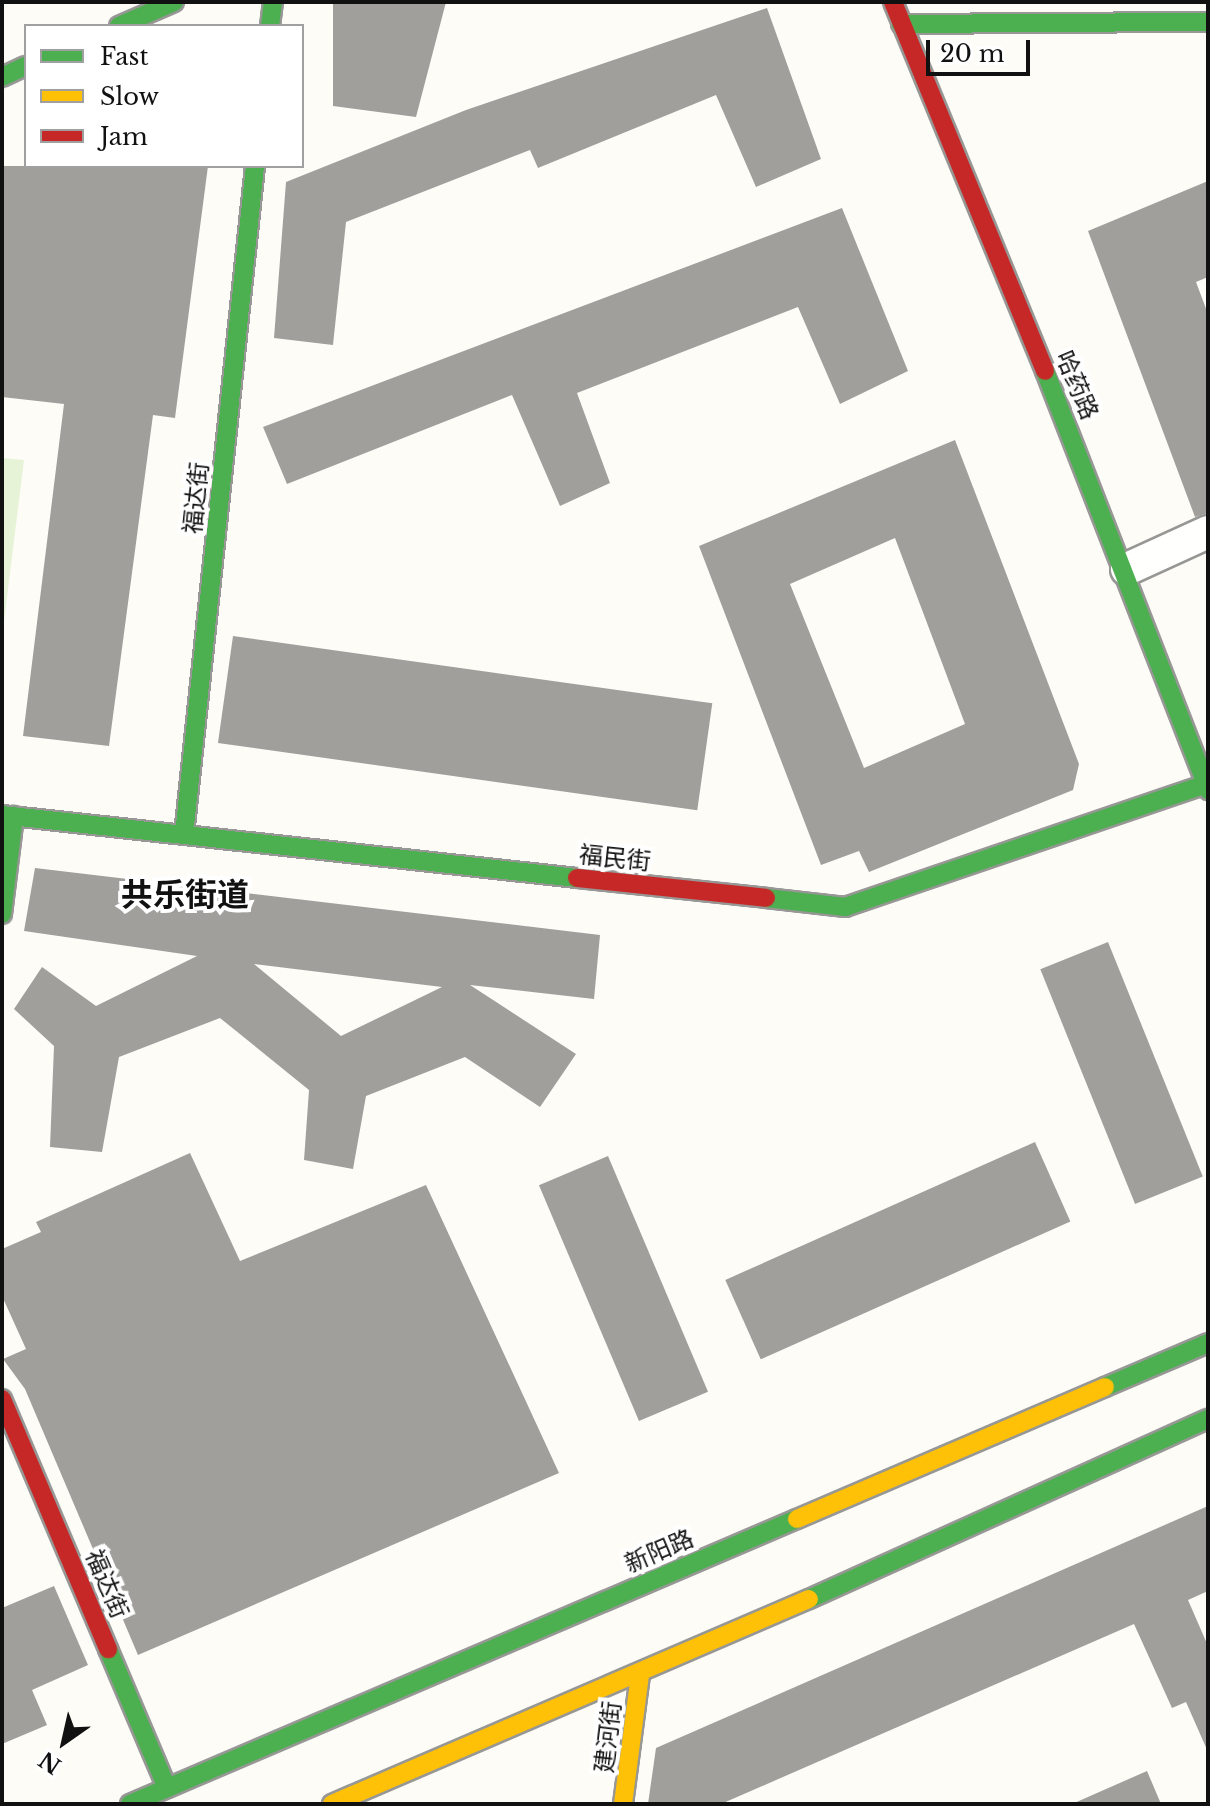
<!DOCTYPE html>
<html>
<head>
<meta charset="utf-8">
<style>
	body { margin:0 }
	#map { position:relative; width:1210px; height:1806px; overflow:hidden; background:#fdfcf7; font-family:"Libre Baskerville","Noto Sans SC",serif }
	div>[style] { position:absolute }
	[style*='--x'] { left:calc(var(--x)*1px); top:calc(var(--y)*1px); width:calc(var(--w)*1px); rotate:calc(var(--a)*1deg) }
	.green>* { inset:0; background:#e7f3d7 }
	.building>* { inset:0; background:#a19f9c; transform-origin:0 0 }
	.roads { filter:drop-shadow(2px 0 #979795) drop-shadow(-2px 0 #979795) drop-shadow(0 2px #979795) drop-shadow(0 -2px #979795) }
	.street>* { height:32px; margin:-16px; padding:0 16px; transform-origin:16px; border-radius:16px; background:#fffffe }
	.fast>* { height:18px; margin:-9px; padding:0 9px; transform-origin:9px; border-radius:9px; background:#4caf50 }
	.slow>* { height:18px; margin:-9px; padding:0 9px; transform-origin:9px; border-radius:9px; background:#ffc107 }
	.jam>* { height:18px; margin:-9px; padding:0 9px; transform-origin:9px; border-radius:9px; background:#c62828 }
	span { translate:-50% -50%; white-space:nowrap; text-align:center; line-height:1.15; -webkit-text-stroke:8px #fff; paint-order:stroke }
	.street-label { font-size:24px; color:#111 }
	.district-label { font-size:32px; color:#111; font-weight:700 }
	.frame { position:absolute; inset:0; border:4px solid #111; pointer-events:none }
	.legend { position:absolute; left:24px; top:24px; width:280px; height:144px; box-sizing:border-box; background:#fff; border:2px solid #a0a0a0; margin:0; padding:10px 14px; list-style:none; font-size:24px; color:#111 }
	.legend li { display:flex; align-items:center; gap:16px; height:40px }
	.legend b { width:40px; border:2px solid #a0a0a0 }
	.north { position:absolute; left:24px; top:1702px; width:80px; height:80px; -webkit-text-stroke:6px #fff; paint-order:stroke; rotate:214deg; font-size:22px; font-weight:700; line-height:32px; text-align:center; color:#111 }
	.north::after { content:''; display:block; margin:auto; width:28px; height:36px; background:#111; clip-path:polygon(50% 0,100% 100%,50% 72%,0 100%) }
	.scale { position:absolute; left:926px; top:40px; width:104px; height:36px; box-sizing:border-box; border:4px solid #111; border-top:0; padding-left:10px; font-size:24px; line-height:28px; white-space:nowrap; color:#111; -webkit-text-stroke:6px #fff; paint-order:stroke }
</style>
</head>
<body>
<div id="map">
	<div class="green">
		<i style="clip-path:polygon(2px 458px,24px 460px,2px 638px)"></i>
	</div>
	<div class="building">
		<i style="clip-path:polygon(333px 2px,446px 2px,416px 117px,333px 106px)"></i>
		<i style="clip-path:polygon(767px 8px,821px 159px,756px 187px,716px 95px,538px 168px,530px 150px,346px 222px,333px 345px,274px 338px,286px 182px,466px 110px)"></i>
		<i style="clip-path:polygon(2px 166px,208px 166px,175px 418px,153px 415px,109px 746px,23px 736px,64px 404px,2px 397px)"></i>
		<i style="clip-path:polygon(1208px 181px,1208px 277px,1196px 282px,1208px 314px,1208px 513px,1195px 517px,1088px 231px)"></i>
		<i style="clip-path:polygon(842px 208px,908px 371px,840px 404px,798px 307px,577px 393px,610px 483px,560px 506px,512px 395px,287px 484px,263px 427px)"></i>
		<i style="clip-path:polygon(evenodd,955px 440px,1079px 764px,1073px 790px,869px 872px,859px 851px,821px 865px,699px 546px,955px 440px,895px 538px,965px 724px,864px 768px,790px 584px,895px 538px)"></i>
		<i style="left:233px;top:636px;width:484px;height:108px;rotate:8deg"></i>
		<i style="clip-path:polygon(evenodd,35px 868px,600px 935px,594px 999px,470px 985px,576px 1054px,540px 1107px,465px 1057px,366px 1096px,353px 1169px,304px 1160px,309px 1090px,220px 1018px,119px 1057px,102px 1152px,50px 1147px,54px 1046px,14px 1009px,42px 967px,96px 1006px,197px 956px,24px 931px,35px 868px,254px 964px,442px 987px,341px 1036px,254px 964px)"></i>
		<i style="left:1108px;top:942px;width:253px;height:73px;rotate:68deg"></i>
		<i style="left:1035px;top:1142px;width:87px;height:339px;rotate:66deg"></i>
		<i style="clip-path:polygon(190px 1153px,240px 1261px,426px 1185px,559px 1473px,138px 1655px,25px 1389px,3px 1359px,26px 1349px,2px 1296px,2px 1249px,41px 1232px,36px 1222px)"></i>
		<i style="left:608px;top:1156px;width:256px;height:75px;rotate:67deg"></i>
		<i style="clip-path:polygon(1208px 1506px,1208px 1591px,1188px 1600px,1208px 1646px,1208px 1752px,1186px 1702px,1172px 1708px,1134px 1624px,721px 1804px,648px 1804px,656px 1748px)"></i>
		<i style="clip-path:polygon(54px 1586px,88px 1665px,32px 1690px,47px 1725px,2px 1744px,2px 1608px)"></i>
		<i style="clip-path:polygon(1147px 1771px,1161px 1804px,1072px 1804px)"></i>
	</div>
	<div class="roads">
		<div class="street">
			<i style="--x:1127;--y:569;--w:89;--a:-24.6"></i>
		</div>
		<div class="fast">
			<i style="--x:901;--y:24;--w:307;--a:-0.4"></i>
			<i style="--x:119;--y:26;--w:60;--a:-23.6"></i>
			<i style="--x:270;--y:26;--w:24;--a:-83"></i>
			<i style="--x:2;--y:77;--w:26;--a:-25"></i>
			<i style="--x:1045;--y:371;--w:450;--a:68.7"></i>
			<i style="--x:2;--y:815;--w:578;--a:6.25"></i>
			<i style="--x:184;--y:835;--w:673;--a:-83.94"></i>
			<i style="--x:766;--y:898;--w:80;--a:6.5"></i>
			<i style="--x:845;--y:907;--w:381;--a:-18.8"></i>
			<i style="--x:2;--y:914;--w:99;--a:-83"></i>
			<i style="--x:1105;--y:1387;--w:112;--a:-23.1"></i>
			<i style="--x:809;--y:1599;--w:438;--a:-24.3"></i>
			<i style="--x:108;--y:1649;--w:151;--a:67"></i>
			<i style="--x:130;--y:1804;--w:725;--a:-23.14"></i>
		</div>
		<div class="slow">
			<i style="--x:797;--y:1519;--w:335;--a:-23.2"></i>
			<i style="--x:332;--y:1804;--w:519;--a:-23.26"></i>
			<i style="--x:623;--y:1804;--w:130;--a:-82.5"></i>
		</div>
		<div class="jam">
			<i style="--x:893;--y:2;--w:399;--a:67.6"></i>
			<i style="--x:577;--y:878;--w:190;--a:6"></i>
			<i style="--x:2;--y:1399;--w:272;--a:67"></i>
		</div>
	</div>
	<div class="street-label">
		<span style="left:1077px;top:385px;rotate:67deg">哈药路</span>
		<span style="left:196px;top:498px;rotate:-84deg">福达街</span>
		<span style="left:615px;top:858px;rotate:6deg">福民街</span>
		<span style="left:659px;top:1551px;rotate:-23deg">新阳路</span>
		<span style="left:107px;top:1584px;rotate:67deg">福达街</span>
		<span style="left:608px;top:1737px;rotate:-83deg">建河街</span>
	</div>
	<div class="district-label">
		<span style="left:185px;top:895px">共乐街道</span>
	</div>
	<div class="frame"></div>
	<ul class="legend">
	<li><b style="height:10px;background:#4caf50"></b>Fast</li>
	<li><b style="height:10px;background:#ffc107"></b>Slow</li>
	<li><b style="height:10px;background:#c62828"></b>Jam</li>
	</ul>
	<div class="north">N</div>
	<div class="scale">20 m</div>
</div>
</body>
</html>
